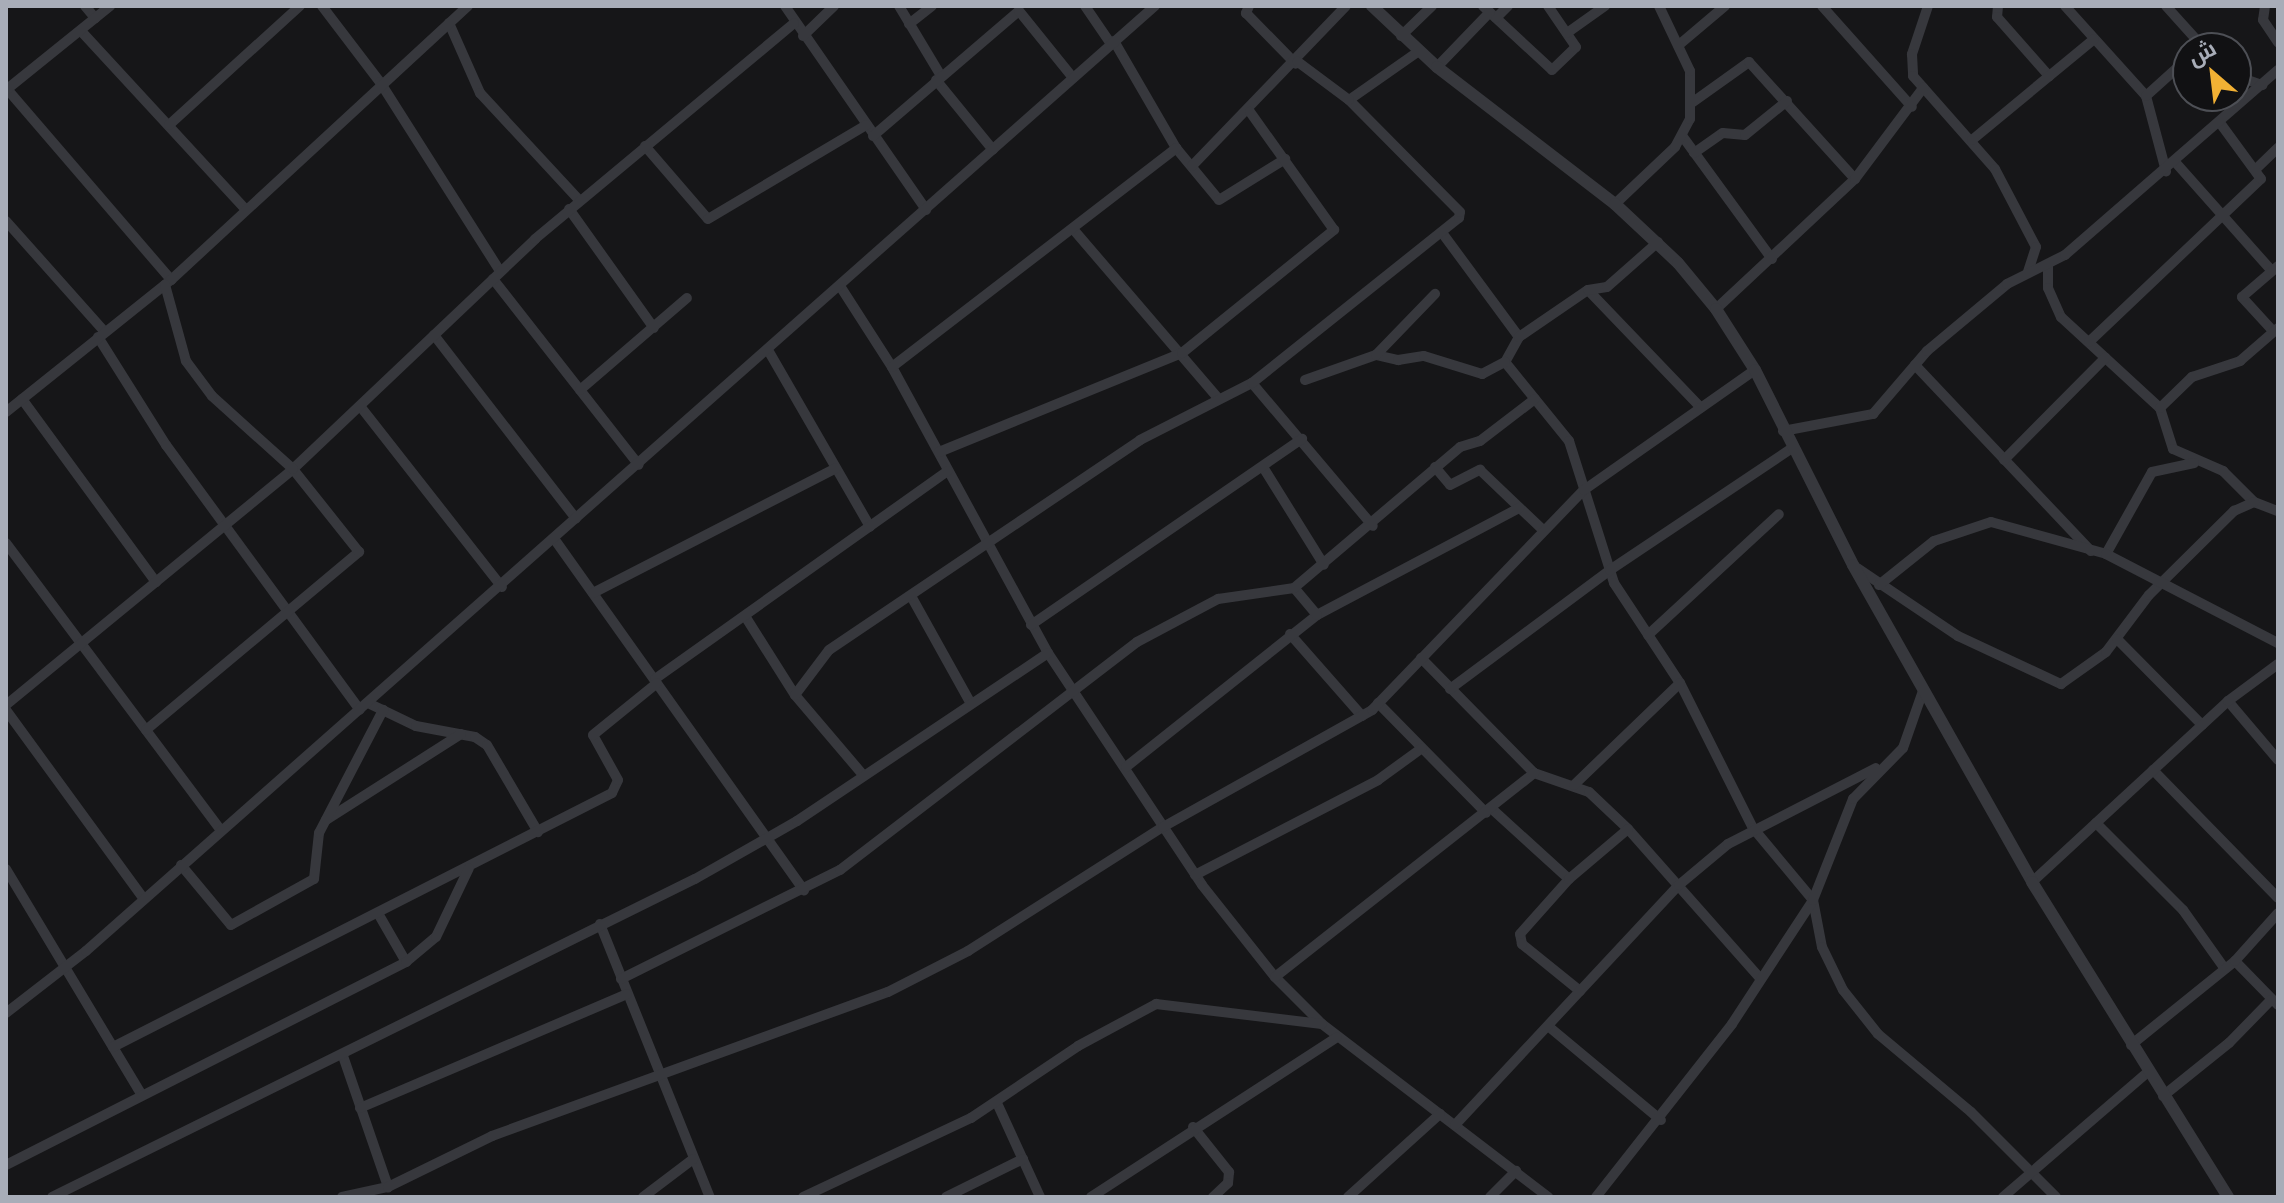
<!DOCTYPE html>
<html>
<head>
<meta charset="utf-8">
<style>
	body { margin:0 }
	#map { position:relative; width:2284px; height:1203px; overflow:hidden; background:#161618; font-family:Commissioner,Cairo,sans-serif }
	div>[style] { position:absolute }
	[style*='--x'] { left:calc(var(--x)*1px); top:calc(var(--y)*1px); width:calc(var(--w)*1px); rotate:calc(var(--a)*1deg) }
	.minor>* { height:10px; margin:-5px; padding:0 5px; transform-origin:5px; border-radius:5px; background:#37383d }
	.tertiary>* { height:12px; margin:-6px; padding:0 6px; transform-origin:6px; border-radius:6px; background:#37383d }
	span { translate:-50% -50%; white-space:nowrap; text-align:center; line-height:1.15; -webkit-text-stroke:6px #111113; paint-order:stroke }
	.frame { position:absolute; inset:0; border:8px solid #a8adb8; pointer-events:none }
	.north { position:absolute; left:2172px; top:32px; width:80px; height:80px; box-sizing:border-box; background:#111113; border:2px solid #4d4f55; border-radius:50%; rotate:332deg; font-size:22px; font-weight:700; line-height:32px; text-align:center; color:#a8adb8 }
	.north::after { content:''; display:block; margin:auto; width:28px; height:36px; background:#f2b134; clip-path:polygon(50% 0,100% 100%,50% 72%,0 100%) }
</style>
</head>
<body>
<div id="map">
	<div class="minor">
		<i style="--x:85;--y:6;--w:16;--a:50"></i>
		<i style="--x:322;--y:6;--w:96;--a:52.7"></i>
		<i style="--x:380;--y:82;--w:224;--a:57.6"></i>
		<i style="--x:785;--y:6;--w:248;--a:55.3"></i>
		<i style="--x:899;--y:6;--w:82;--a:59"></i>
		<i style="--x:1085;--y:6;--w:46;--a:55.6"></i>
		<i style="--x:1249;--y:6;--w:8;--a:113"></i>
		<i style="--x:1246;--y:13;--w:71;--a:45.6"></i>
		<i style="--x:1483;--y:6;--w:94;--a:42.8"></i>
		<i style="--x:1552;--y:70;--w:33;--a:-44"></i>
		<i style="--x:1576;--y:47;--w:50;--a:-124.3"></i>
		<i style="--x:1822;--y:6;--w:135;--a:48.3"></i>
		<i style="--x:1928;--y:6;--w:51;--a:108.4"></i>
		<i style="--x:1912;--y:54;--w:22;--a:87"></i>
		<i style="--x:1913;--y:76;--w:124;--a:48.6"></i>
		<i style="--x:1995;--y:169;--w:88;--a:62.3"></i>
		<i style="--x:2036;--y:247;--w:26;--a:108"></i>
		<i style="--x:1998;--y:6;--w:11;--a:95"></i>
		<i style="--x:1997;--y:17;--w:79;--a:48.6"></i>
		<i style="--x:2065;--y:6;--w:121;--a:48"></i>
		<i style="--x:2146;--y:96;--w:78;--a:75.1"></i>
		<i style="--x:2166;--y:6;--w:57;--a:47.9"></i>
		<i style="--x:2265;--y:6;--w:14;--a:98"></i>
		<i style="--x:2263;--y:20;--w:27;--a:56"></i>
		<i style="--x:1496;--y:18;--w:17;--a:-45"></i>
		<i style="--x:449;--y:23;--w:77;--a:66.1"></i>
		<i style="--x:480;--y:93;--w:146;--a:47.2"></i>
		<i style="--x:909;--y:24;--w:29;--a:-38"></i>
		<i style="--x:81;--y:31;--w:242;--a:47.3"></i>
		<i style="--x:1567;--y:33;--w:47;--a:-35.4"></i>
		<i style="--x:803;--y:36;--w:43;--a:-44.1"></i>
		<i style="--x:1401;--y:36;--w:43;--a:-44.1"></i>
		<i style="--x:1114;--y:41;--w:124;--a:59.9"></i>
		<i style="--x:1176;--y:148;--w:67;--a:50.4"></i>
		<i style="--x:1219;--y:200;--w:78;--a:-31.8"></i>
		<i style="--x:1680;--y:44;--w:59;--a:-40.2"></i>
		<i style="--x:1437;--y:67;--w:76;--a:-46.1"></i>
		<i style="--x:2236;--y:76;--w:28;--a:19"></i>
		<i style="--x:936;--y:80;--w:90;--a:50.8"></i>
		<i style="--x:7;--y:89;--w:252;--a:49.3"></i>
		<i style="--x:6;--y:90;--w:134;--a:-38.9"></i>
		<i style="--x:2146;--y:96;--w:57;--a:-42.1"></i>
		<i style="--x:1349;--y:100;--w:85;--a:-35"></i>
		<i style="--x:1693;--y:102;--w:69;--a:-35.5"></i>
		<i style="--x:1749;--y:62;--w:158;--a:47.8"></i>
		<i style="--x:169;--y:125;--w:177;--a:-42.3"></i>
		<i style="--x:873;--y:136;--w:192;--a:-40.6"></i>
		<i style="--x:1019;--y:11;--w:86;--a:51.1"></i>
		<i style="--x:1683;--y:137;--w:151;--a:53.9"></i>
		<i style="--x:1972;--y:140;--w:158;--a:-39.6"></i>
		<i style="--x:645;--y:146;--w:96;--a:49.2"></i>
		<i style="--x:708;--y:219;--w:184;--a:-30.7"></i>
		<i style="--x:1694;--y:153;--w:35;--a:-35"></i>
		<i style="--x:1723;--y:133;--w:22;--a:5"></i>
		<i style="--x:1745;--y:135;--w:54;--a:-39"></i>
		<i style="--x:2176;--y:163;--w:143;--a:48.4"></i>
		<i style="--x:1192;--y:166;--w:222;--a:-46.1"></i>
		<i style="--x:2257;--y:168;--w:29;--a:-44"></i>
		<i style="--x:1615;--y:204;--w:83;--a:-43.5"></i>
		<i style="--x:1675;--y:147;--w:32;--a:-62"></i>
		<i style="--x:1690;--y:119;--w:48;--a:-90"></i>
		<i style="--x:1690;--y:71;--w:72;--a:-115.5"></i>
		<i style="--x:569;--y:209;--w:146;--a:54.5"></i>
		<i style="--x:6;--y:221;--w:147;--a:48.3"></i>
		<i style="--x:1073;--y:229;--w:223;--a:49.4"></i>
		<i style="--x:1443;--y:234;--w:128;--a:53.6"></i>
		<i style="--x:1519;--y:337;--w:29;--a:119"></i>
		<i style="--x:1505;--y:362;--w:102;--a:51"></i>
		<i style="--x:1569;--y:441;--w:149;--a:72.4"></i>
		<i style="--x:1614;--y:583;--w:120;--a:56.6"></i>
		<i style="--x:1680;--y:683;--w:162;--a:63.3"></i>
		<i style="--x:1753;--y:828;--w:94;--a:50.2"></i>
		<i style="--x:1813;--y:900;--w:48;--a:79.2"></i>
		<i style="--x:1822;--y:947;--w:48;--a:64"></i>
		<i style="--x:1843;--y:990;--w:56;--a:51.5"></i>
		<i style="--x:1878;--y:1034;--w:121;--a:40"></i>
		<i style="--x:1971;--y:1112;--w:120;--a:45"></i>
		<i style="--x:2048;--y:266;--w:22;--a:90"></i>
		<i style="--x:2048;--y:288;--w:32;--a:66"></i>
		<i style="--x:2061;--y:317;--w:134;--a:42.6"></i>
		<i style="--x:2160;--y:408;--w:43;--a:72.4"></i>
		<i style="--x:2173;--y:449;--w:55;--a:23.7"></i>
		<i style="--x:2223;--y:471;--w:44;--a:45"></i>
		<i style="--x:2254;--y:502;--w:26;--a:21"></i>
		<i style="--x:493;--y:279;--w:236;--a:51.9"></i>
		<i style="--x:840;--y:286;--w:96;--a:57.3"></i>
		<i style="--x:892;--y:367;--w:326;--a:61.4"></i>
		<i style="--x:1048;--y:653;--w:278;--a:56.4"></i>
		<i style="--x:1202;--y:885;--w:117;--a:51.6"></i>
		<i style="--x:1275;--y:977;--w:66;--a:45"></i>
		<i style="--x:1322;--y:1024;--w:285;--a:37.4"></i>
		<i style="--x:1588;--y:290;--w:163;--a:46.2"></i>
		<i style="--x:1716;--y:309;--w:190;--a:-43.1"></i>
		<i style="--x:1855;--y:179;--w:114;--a:-53.2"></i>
		<i style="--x:2273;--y:331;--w:46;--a:-132.4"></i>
		<i style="--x:2242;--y:297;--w:48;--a:-40.7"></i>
		<i style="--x:434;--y:335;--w:232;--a:52.3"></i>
		<i style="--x:98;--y:337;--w:128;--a:57.8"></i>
		<i style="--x:166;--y:445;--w:328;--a:53.8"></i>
		<i style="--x:1519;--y:337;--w:83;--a:-34.3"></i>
		<i style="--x:1588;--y:290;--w:19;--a:-9"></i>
		<i style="--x:1607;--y:287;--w:68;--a:-41.4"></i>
		<i style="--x:2089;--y:342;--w:237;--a:-43.5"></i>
		<i style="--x:2261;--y:179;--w:69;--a:-126.2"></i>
		<i style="--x:768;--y:350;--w:204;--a:60"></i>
		<i style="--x:1376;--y:355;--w:23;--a:13"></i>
		<i style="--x:1398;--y:360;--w:26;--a:-9"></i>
		<i style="--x:1424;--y:356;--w:61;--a:17.2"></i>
		<i style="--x:1482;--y:374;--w:26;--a:-28"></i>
		<i style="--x:1915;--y:365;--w:256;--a:46.6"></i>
		<i style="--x:892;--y:367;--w:359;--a:-37.6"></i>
		<i style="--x:1305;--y:380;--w:75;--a:-19.4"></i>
		<i style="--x:1376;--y:355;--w:85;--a:-46"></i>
		<i style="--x:1252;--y:383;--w:187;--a:49.8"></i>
		<i style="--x:580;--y:390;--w:141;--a:-40.7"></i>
		<i style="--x:22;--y:399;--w:227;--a:53.8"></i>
		<i style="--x:360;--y:406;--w:230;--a:51.9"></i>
		<i style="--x:2160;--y:408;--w:45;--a:-44.1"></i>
		<i style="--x:2192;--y:377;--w:51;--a:-18.4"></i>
		<i style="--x:2240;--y:361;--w:50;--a:-41"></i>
		<i style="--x:6;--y:412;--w:211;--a:-38.7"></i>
		<i style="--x:171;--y:280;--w:404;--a:-42.7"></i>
		<i style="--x:1783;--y:431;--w:92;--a:-10.7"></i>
		<i style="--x:1873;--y:414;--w:83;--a:-49.4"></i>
		<i style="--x:1927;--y:351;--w:104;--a:-39.9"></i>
		<i style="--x:2007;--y:284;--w:65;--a:-26.6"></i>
		<i style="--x:2065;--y:255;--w:282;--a:-41"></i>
		<i style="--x:939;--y:452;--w:262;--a:-22.2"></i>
		<i style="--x:1182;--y:353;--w:196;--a:-39"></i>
		<i style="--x:1334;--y:230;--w:145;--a:-125.4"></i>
		<i style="--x:2004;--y:460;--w:144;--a:-45.3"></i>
		<i style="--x:1263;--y:467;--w:115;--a:58.1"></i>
		<i style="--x:1435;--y:467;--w:23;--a:50"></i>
		<i style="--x:1450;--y:485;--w:34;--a:-27"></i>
		<i style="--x:1480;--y:470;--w:88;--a:43.6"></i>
		<i style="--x:555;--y:540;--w:430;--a:54.6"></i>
		<i style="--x:6;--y:543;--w:359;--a:53.2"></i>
		<i style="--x:2106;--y:554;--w:94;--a:-60.7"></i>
		<i style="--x:2152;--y:472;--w:43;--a:-12.1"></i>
		<i style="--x:1857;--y:568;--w:122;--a:34"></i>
		<i style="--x:1958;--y:636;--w:114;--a:25"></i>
		<i style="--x:2061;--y:684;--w:55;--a:-35.4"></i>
		<i style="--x:2106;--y:652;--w:71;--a:-53"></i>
		<i style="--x:2149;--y:595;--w:120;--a:-44.7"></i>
		<i style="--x:2234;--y:511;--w:22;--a:-24"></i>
		<i style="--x:1879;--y:585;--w:70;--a:-38.7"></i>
		<i style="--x:1934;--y:541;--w:60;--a:-18.4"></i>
		<i style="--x:1991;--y:522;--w:119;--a:15.5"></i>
		<i style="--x:2106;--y:554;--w:194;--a:27.4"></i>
		<i style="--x:593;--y:593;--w:273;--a:-27.2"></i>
		<i style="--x:911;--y:596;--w:121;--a:60.9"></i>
		<i style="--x:1317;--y:615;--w:229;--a:-27.9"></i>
		<i style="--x:745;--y:616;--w:93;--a:57.7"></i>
		<i style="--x:795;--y:695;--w:105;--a:49.6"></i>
		<i style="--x:1031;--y:625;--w:329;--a:-34.5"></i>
		<i style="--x:1290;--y:634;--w:109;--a:48.7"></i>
		<i style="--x:1648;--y:635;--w:178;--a:-42.7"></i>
		<i style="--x:2117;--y:639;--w:121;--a:45.3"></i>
		<i style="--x:1421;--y:658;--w:161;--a:45.5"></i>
		<i style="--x:1534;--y:773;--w:58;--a:19.1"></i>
		<i style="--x:1589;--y:792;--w:54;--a:43.5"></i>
		<i style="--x:1628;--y:829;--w:199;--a:48.5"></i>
		<i style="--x:655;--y:679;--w:359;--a:-35.4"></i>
		<i style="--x:1450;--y:689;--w:199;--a:-36.6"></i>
		<i style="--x:1610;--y:570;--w:219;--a:-33.8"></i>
		<i style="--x:795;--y:695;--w:56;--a:-52.9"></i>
		<i style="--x:829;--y:650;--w:375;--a:-34"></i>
		<i style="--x:1140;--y:440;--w:126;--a:-27"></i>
		<i style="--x:1252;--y:383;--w:265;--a:-38.6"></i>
		<i style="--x:1459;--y:218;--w:6;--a:-81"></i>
		<i style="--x:1460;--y:212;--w:158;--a:-134.7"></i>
		<i style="--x:1349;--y:100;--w:64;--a:-143.3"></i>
		<i style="--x:2228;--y:701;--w:77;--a:49.7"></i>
		<i style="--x:368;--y:703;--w:53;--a:25.6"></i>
		<i style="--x:416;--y:726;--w:60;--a:10.6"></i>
		<i style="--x:475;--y:737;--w:14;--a:34"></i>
		<i style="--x:487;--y:745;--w:101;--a:59.6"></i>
		<i style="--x:1378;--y:703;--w:154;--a:45.5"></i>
		<i style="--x:6;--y:705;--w:372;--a:-39.4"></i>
		<i style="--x:293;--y:469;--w:334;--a:-43.5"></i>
		<i style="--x:535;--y:239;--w:337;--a:-39.8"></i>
		<i style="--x:6;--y:710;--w:234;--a:53.9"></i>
		<i style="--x:146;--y:730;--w:278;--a:-39.9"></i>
		<i style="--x:359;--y:552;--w:106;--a:-128.5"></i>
		<i style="--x:293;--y:469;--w:109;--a:-138"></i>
		<i style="--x:212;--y:396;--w:44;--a:-126.6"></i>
		<i style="--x:186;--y:361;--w:79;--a:-105.4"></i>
		<i style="--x:1126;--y:767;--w:244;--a:-38.5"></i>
		<i style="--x:1317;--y:615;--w:35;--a:-130"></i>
		<i style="--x:2153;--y:770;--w:179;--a:45.7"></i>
		<i style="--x:1574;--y:785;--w:147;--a:-43.9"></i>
		<i style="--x:1492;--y:809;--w:104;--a:42.3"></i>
		<i style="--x:326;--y:820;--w:160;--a:-32.5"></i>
		<i style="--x:2096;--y:823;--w:123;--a:45"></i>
		<i style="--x:2183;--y:910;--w:72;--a:54.6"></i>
		<i style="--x:181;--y:865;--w:78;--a:50.2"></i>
		<i style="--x:231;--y:925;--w:95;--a:-29"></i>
		<i style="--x:314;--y:879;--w:46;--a:-83.8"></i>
		<i style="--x:319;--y:833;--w:139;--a:-62.5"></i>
		<i style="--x:6;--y:869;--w:262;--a:59"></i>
		<i style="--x:1195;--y:875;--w:206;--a:-27.4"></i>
		<i style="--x:1378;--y:780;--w:54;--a:-36"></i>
		<i style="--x:2032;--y:882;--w:267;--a:-42.7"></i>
		<i style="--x:2228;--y:701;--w:62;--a:-36.5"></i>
		<i style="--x:379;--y:915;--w:54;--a:60.1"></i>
		<i style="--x:600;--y:924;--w:294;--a:68.1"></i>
		<i style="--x:2235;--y:961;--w:62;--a:45.7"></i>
		<i style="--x:1275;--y:977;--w:330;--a:-38.2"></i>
		<i style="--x:621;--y:979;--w:245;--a:-26.5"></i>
		<i style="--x:840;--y:870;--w:374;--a:-37.5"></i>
		<i style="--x:1137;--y:642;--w:92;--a:-28"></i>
		<i style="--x:1218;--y:599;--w:77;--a:-8.2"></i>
		<i style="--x:1294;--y:588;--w:218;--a:-40.3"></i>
		<i style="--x:1460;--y:447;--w:21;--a:-17"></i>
		<i style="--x:1480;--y:441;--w:69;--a:-37.4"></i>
		<i style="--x:1580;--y:991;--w:75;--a:-141"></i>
		<i style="--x:1522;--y:944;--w:10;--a:-101"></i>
		<i style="--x:1520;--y:934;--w:74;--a:-48.3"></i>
		<i style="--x:1569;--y:879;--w:77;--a:-40.3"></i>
		<i style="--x:6;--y:1013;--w:101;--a:-37.8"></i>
		<i style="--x:86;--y:951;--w:1427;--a:-41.48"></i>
		<i style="--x:1548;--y:1026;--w:147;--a:39.8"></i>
		<i style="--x:2131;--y:1045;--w:134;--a:-38.9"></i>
		<i style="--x:2235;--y:961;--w:64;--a:-48.1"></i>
		<i style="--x:113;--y:1047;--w:560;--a:-26.98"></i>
		<i style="--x:612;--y:793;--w:14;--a:-65"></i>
		<i style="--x:618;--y:780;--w:51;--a:-119.1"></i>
		<i style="--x:593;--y:735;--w:82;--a:-39.1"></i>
		<i style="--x:343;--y:1056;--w:139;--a:71"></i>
		<i style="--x:2163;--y:1096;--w:85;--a:-38.8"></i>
		<i style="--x:2229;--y:1043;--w:60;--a:-45.7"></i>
		<i style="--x:997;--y:1103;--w:103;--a:65.4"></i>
		<i style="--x:360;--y:1108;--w:290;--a:-23.1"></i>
		<i style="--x:1455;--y:1125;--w:328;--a:-47"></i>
		<i style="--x:1679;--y:885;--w:64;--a:-39.9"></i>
		<i style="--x:1728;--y:844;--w:166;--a:-27.2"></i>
		<i style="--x:1193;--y:1127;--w:58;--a:51.3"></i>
		<i style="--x:1229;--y:1172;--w:11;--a:95"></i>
		<i style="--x:1228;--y:1183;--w:21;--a:137"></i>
		<i style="--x:6;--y:1165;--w:449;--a:-26.9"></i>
		<i style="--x:406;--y:962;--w:39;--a:-40"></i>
		<i style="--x:436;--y:937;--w:76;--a:-64.4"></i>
		<i style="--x:52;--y:1197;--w:717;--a:-26.32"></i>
		<i style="--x:695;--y:879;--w:117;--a:-29.6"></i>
		<i style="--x:797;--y:821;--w:302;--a:-33.8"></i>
		<i style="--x:342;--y:1197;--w:47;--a:-12.3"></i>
		<i style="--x:388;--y:1187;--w:116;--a:-26.1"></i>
		<i style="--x:492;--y:1136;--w:421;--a:-20"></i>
		<i style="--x:888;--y:992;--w:90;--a:-27.1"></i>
		<i style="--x:968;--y:951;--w:231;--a:-32.5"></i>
		<i style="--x:1163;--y:827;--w:240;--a:-29.2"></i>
		<i style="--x:1372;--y:710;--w:306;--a:-46.1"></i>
		<i style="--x:1584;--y:490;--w:209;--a:-35.1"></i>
		<i style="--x:643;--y:1197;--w:63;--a:-37.2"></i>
		<i style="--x:803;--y:1197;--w:186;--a:-25.2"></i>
		<i style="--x:971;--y:1118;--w:129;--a:-33.9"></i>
		<i style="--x:1078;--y:1046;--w:89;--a:-28.3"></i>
		<i style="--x:1156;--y:1004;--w:167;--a:6.9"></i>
		<i style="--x:946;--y:1197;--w:86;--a:-26.3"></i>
		<i style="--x:1091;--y:1197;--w:293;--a:-33"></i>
		<i style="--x:1348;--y:1197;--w:124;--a:-42.1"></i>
		<i style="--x:1490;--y:1197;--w:37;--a:-45"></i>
		<i style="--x:1596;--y:1197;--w:220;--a:-51.8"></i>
		<i style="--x:1732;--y:1024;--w:148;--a:-56.8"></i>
		<i style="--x:1813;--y:900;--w:109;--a:-68.4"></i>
		<i style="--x:1853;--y:799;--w:71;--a:-45.6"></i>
		<i style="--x:1903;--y:748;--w:60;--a:-70.7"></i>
		<i style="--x:2003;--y:1197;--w:191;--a:-40.8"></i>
	</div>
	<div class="tertiary">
		<i style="--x:1372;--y:6;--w:89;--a:43.2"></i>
		<i style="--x:1437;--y:67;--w:225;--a:37.6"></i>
		<i style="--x:1615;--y:204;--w:86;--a:43.1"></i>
		<i style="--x:1678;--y:263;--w:60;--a:50.4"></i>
		<i style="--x:1716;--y:309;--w:72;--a:57.4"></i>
		<i style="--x:1755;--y:370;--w:218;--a:63.3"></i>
		<i style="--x:1853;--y:565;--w:364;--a:60.5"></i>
		<i style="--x:2032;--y:882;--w:371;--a:58.1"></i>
	</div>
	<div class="frame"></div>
	<div class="north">ش</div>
</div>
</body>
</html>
